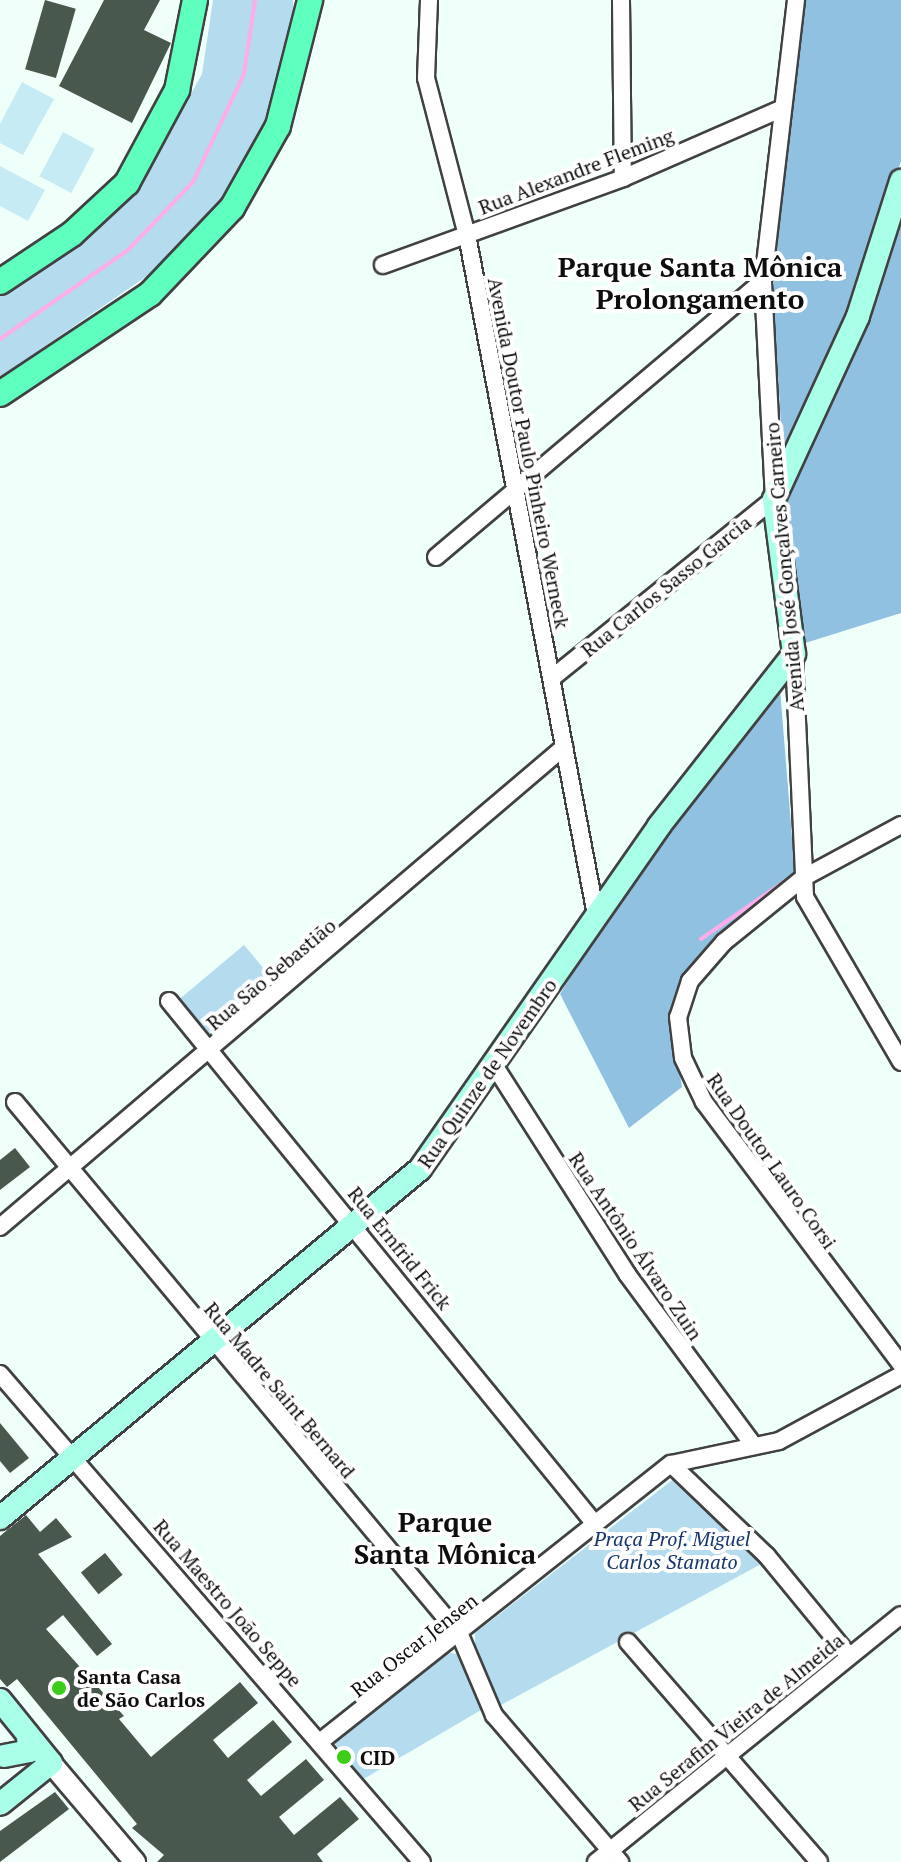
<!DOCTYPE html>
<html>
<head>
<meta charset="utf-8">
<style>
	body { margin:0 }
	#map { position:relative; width:901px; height:1862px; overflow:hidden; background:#effff9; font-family:"PT Serif",serif }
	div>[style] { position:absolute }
	.green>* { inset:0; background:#b4dbee; transform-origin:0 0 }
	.forest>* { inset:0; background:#91c1e1 }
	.pitch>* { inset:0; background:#c7ebf4; transform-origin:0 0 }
	.stream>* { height:4px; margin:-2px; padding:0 2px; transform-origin:2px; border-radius:2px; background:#fdadeb }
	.building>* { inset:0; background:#49584d; transform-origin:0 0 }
	.roads { filter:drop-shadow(2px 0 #414141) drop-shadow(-2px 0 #414141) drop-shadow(0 2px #414141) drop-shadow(0 -2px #414141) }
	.minor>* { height:16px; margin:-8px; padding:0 8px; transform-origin:8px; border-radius:8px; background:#fff }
	.tertiary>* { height:20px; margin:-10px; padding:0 10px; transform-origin:10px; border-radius:10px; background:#fff }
	.secondary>* { height:22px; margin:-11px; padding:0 11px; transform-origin:11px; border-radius:11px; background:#aaffe9 }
	.primary>* { height:24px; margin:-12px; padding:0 12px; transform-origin:12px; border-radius:12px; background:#5fffc0 }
	.dots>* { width:22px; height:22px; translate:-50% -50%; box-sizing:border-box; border:4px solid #fff; border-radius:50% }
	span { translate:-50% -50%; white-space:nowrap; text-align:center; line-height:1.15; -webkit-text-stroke:8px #fff; paint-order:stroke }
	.street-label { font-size:20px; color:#0e0e0e }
	.park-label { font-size:20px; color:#17366d; font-style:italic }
	.poi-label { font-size:20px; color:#0e0e0e; font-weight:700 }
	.left { translate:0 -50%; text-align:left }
	.district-label { font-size:28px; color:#0e0e0e; font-weight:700 }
</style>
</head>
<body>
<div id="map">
	<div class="green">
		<i style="clip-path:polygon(213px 0,293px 0,295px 35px,264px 129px,223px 200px,163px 265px,0 377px,0 296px,105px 222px,142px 182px,202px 74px)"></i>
		<i style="left:244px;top:945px;width:55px;height:88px;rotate:50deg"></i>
		<i style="clip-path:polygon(675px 1478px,767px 1561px,499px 1706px,475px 1654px,475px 1633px)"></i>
		<i style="clip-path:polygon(448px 1653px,458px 1654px,481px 1710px,360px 1781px,334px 1742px)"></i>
	</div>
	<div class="forest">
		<i style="clip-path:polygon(800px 0,901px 0,901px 161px,847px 328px,783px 458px,773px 293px)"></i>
		<i style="clip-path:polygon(901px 193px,901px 613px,802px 644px,783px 503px)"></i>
		<i style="clip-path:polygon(780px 689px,795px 874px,699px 955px,671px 1018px,682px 1087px,629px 1128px,560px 994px,610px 912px)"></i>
	</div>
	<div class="pitch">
		<i style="clip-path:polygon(22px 82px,54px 99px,23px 155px,0 143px,0 124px)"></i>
		<i style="left:63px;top:132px;width:36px;height:50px;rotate:28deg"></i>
		<i style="clip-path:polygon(0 166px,45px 190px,28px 221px,0 206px)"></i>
	</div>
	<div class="stream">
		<i style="left:0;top:339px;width:156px;rotate:-34.8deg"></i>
		<i style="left:128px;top:250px;width:94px;rotate:-46.3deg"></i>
		<i style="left:193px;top:182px;width:119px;rotate:-64.7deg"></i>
		<i style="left:244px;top:74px;width:75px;rotate:-81.5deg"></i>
		<i style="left:701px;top:939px;width:102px;rotate:-34.6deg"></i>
	</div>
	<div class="building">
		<i style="left:45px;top:0;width:32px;height:72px;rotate:16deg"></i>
		<i style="clip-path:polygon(104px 0,160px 0,144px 30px,171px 43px,132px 123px,59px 86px)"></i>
		<i style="clip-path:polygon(15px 1148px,30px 1167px,0 1190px,0 1160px)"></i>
		<i style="clip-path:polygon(0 1423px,29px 1458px,10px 1473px,0 1461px)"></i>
		<i style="clip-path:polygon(26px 1515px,40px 1532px,56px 1518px,72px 1537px,38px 1554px,112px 1644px,97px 1656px,63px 1615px,46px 1629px,124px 1716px,119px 1719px,151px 1757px,240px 1682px,258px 1703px,213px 1740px,228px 1758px,273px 1720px,292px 1742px,247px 1780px,261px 1796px,306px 1759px,324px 1780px,279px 1817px,294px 1835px,340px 1797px,359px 1819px,317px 1854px,323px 1862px,157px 1862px,164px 1855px,132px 1828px,137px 1824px,17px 1679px,7px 1687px,0 1679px,0 1536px)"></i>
		<i style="left:105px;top:1553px;width:28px;height:31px;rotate:51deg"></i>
		<i style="clip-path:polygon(55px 1792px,69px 1809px,0 1862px,0 1831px)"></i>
	</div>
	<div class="roads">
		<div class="minor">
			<i style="left:429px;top:0;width:78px;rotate:92.2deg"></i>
			<i style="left:426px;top:78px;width:162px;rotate:75.4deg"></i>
			<i style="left:467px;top:235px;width:692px;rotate:79.26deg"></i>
			<i style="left:621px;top:0;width:178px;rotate:89.4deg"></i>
			<i style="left:383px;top:265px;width:255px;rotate:-19.9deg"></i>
			<i style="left:623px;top:178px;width:172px;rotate:-23.6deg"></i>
			<i style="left:436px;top:557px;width:428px;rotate:-40.2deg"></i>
			<i style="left:794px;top:654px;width:243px;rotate:87.4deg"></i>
			<i style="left:805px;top:897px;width:191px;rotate:59.8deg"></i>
			<i style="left:552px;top:678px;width:285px;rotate:-38.9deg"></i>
			<i style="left:774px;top:499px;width:218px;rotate:-92.9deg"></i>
			<i style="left:763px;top:281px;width:283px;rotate:-83.3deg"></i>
			<i style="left:901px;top:825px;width:111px;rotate:151.6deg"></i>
			<i style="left:803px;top:878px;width:102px;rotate:141deg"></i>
			<i style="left:724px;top:942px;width:52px;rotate:131.1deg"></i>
			<i style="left:690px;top:981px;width:38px;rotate:108deg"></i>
			<i style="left:678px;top:1017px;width:41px;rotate:83deg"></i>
			<i style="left:683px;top:1058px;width:49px;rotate:64.5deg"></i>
			<i style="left:704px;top:1102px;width:328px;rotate:53.1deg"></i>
			<i style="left:169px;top:1001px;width:675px;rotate:50.84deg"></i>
			<i style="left:494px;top:1065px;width:248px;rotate:57.5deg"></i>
			<i style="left:627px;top:1274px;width:212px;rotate:53.5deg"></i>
			<i style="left:15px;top:1102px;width:694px;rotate:50.14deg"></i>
			<i style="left:460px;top:1635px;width:87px;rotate:67deg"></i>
			<i style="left:494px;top:1715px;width:194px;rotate:49.4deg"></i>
			<i style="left:0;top:1227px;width:741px;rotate:-40.4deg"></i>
			<i style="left:0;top:1374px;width:645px;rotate:49.15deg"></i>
			<i style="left:671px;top:1464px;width:133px;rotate:43.8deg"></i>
			<i style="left:767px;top:1556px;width:129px;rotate:50.6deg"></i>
			<i style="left:628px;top:1642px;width:291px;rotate:49deg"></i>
			<i style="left:321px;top:1741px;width:446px;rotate:-38.4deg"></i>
			<i style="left:671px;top:1464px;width:110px;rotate:-12deg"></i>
			<i style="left:779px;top:1441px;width:139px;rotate:-28.4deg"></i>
			<i style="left:596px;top:1862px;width:392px;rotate:-39deg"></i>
		</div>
		<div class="tertiary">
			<i style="left:51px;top:1763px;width:130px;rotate:49.7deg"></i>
		</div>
		<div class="secondary">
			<i style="left:0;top:1518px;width:546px;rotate:-39.72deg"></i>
			<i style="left:420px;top:1169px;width:418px;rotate:-55.1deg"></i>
			<i style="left:659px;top:826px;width:219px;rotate:-51.9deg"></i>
			<i style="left:794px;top:654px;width:156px;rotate:-97.4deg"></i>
			<i style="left:774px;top:499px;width:201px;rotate:-65.3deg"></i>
			<i style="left:858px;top:316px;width:142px;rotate:-72.3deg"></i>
			<i style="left:0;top:1700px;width:81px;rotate:51deg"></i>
			<i style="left:51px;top:1763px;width:65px;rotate:141.2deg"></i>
			<i style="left:4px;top:1756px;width:25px;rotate:-11deg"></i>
			<i style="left:29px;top:1751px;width:16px;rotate:-94deg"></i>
		</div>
		<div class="primary">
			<i style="left:0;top:282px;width:87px;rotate:-33.7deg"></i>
			<i style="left:72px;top:234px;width:75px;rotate:-42.8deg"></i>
			<i style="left:127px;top:183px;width:106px;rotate:-61.7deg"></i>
			<i style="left:177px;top:90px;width:92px;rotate:-78.7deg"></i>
			<i style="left:0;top:394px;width:180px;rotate:-33.7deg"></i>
			<i style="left:150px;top:294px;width:119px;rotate:-46.4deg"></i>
			<i style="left:232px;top:208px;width:94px;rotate:-60.7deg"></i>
			<i style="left:278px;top:126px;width:130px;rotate:-75.7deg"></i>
		</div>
	</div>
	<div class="dots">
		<i style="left:59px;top:1688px;background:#3bcd17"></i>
		<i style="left:344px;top:1757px;background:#3bcd17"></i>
	</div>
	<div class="street-label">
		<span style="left:576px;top:171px;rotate:-21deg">Rua Alexandre Fleming</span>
		<span style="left:529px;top:453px;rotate:79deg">Avenida Doutor Paulo Pinheiro Werneck</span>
		<span style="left:784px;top:567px;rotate:-95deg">Avenida José Gonçalves Carneiro</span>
		<span style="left:666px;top:586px;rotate:-39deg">Rua Carlos Sasso Garcia</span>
		<span style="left:271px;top:974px;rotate:-40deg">Rua São Sebastião</span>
		<span style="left:487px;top:1073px;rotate:-55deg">Rua Quinze de Novembro</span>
		<span style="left:772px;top:1161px;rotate:55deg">Rua Doutor Lauro Corsi</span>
		<span style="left:636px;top:1246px;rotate:56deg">Rua Antônio Álvaro Zuin</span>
		<span style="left:400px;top:1248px;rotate:51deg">Rua Ernfrid Frick</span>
		<span style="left:280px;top:1390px;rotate:50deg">Rua Madre Saint Bernard</span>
		<span style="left:228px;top:1603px;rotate:49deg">Rua Maestro João Seppe</span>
		<span style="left:414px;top:1645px;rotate:-38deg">Rua Oscar Jensen</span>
		<span style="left:736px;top:1722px;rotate:-39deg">Rua Serafim Vieira de Almeida</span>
	</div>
	<div class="park-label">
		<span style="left:672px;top:1550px">Praça Prof. Miguel<br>Carlos Stamato</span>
	</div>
	<div class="poi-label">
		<span class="left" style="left:77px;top:1688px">Santa Casa<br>de São Carlos</span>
		<span class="left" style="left:360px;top:1757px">CID</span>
	</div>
	<div class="district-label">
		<span style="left:700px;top:283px">Parque Santa Mônica<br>Prolongamento</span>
		<span style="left:445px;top:1538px">Parque<br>Santa Mônica</span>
	</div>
</div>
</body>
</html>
